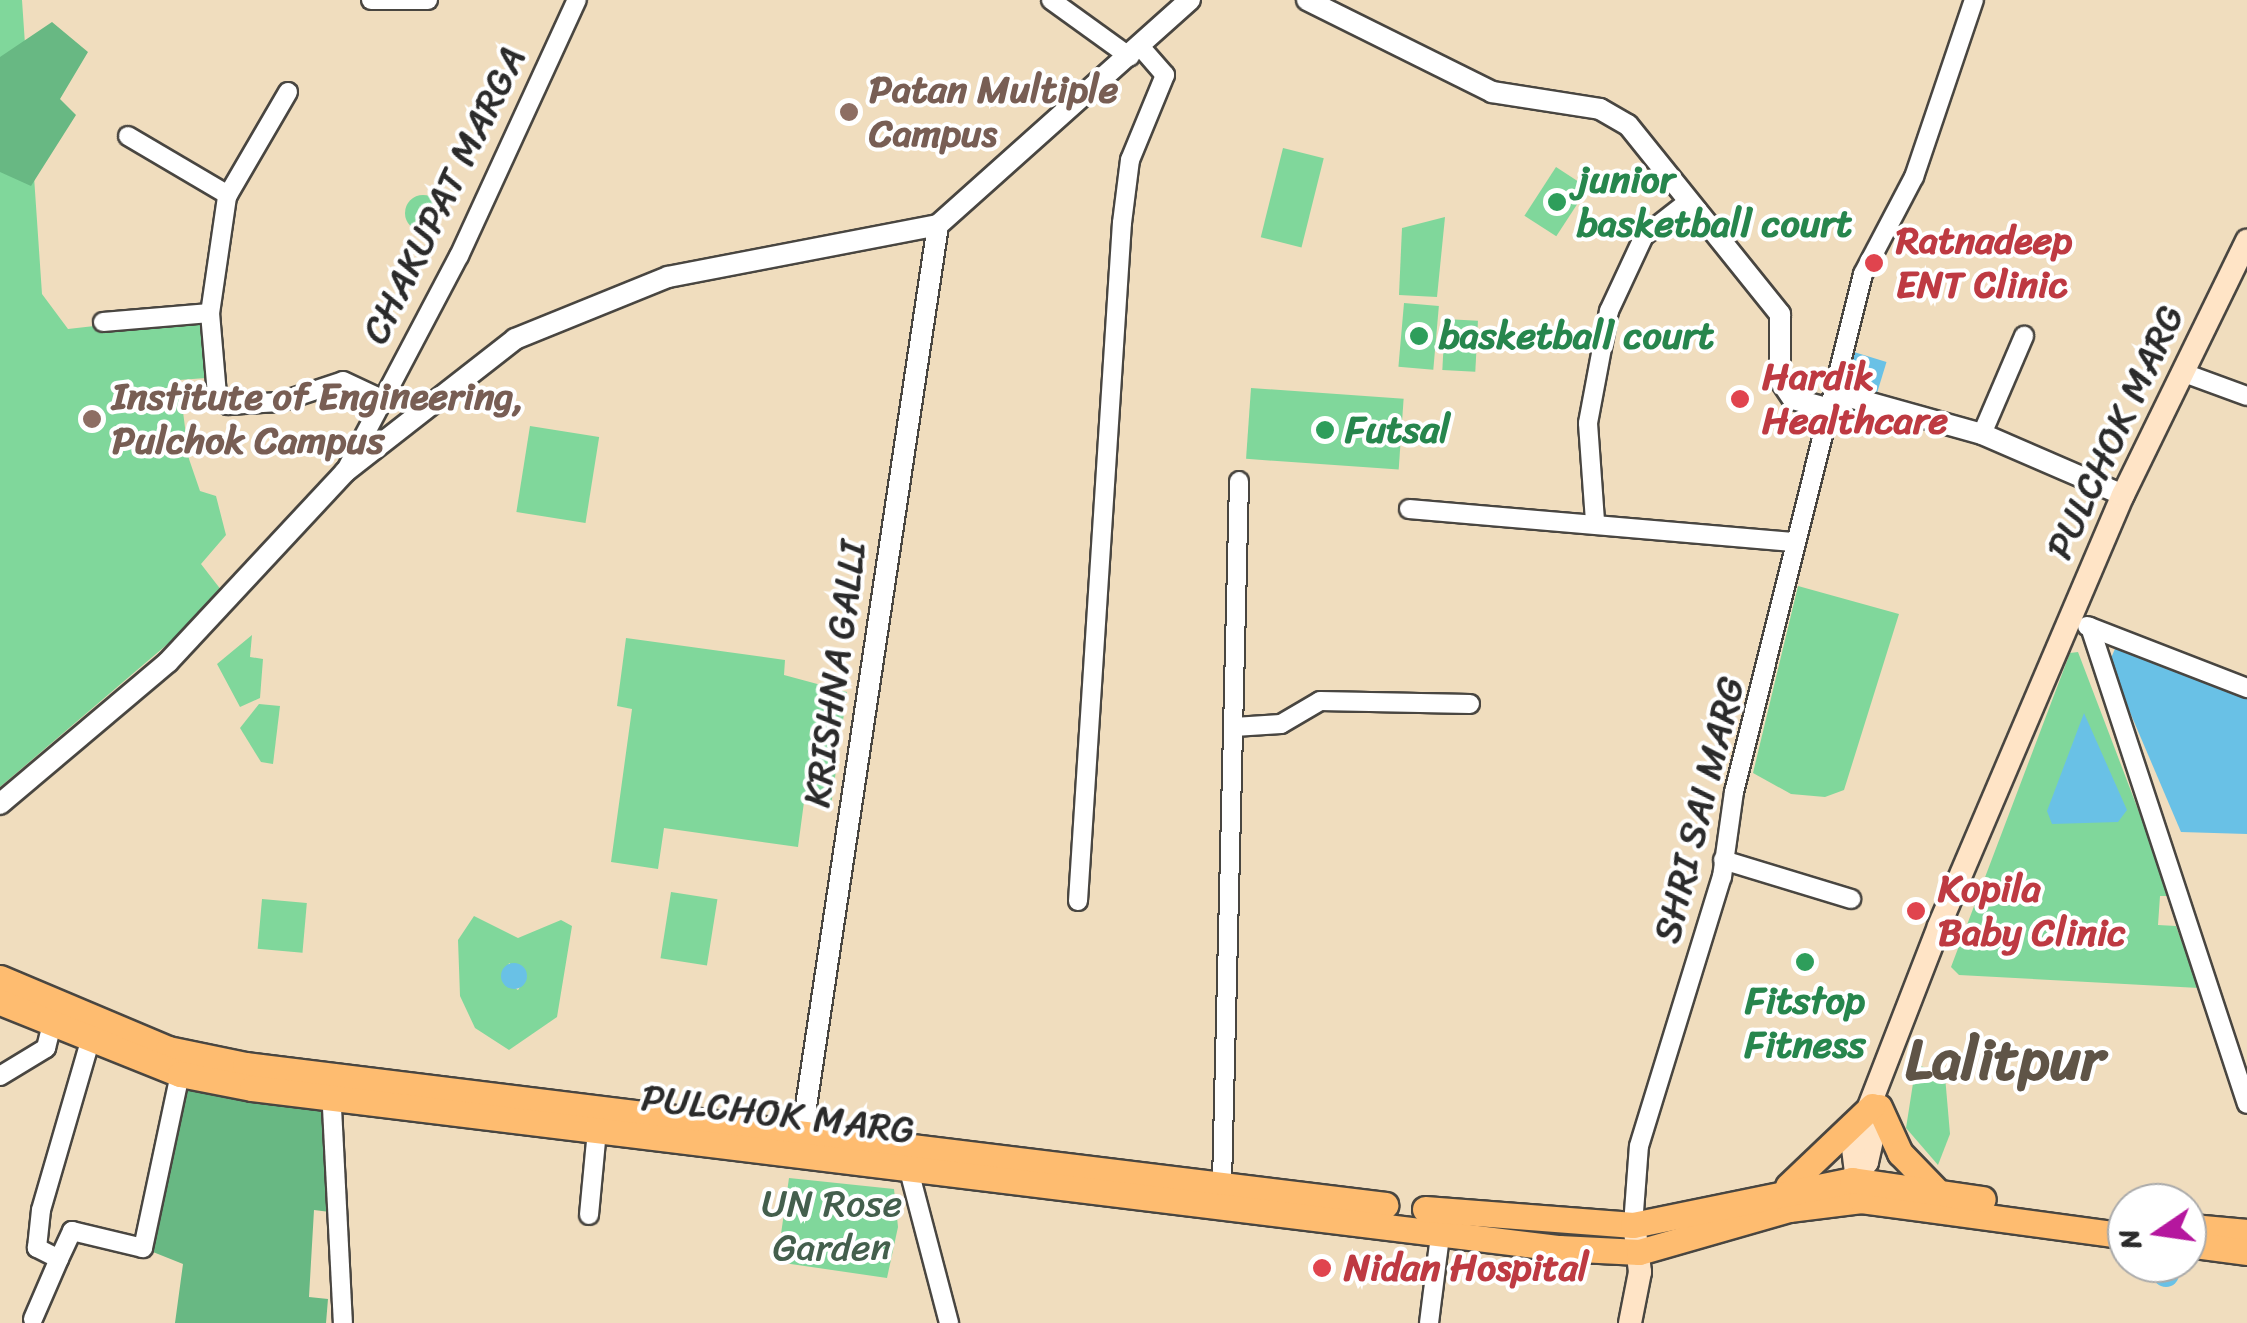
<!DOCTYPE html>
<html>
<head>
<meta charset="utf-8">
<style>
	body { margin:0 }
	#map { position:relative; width:2247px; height:1323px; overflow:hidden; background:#f0ddbe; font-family:Sriracha,sans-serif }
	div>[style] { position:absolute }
	.green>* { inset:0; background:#80d79b; transform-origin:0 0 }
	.round { border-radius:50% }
	.forest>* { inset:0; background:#68b883 }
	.water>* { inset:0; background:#69c1e6; transform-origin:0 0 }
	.roads { filter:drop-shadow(2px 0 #494641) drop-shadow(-2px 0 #494641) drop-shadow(0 2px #494641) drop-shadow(0 -2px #494641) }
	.minor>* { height:18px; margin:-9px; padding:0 9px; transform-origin:9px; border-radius:9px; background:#fff }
	.tertiary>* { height:20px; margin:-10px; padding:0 10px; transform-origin:10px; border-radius:10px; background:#fff }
	.secondary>* { height:22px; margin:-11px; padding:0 11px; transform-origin:11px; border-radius:11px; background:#ffe4c6 }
	.primary>* { height:25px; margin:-12.5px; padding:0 12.5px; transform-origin:12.5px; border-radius:12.5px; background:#febc70 }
	.dots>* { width:28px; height:28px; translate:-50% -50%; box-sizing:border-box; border:5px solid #fff; border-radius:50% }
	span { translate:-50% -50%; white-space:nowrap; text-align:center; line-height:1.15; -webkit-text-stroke:8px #fff; paint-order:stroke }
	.education-label { font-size:38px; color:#785e54; font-weight:700 }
	.left { translate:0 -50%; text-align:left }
	.leisure-label { font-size:38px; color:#27864d; font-weight:700 }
	.street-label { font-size:38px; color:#2b2b2b }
	.health-label { font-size:38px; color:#be3a42; font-weight:700 }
	.park-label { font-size:38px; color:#445f4d }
	.town-label { font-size:58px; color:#5f5447; font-weight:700 }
	.north { position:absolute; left:2107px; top:1183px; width:100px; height:100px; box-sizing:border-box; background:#fff; border:2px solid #aaa; border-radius:50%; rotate:257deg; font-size:28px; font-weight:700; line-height:40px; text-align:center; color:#2b2b2b }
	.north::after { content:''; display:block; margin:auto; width:35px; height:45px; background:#b5179e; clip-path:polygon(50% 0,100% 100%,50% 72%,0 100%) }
</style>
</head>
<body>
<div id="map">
	<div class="green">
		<i style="clip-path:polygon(0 0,22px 0,42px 294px,68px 329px,200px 314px,206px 378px,179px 380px,189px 459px,200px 491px,216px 496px,226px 535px,201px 564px,225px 595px,0 787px)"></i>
		<i style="left:1283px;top:148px;width:42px;height:92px;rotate:14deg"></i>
		<i style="left:1556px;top:167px;width:38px;height:58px;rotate:33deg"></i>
		<i class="round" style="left:405px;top:195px;width:36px;height:36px"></i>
		<i style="clip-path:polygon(1445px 217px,1437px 297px,1399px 295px,1402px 228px)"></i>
		<i style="left:1404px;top:303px;width:35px;height:64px;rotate:5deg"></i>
		<i style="left:1445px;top:319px;width:33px;height:51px;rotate:3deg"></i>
		<i style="left:1251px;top:388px;width:153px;height:71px;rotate:4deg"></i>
		<i style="left:530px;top:426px;width:70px;height:87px;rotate:9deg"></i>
		<i style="clip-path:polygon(1798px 586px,1899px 614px,1844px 790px,1825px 797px,1791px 794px,1753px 773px)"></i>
		<i style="clip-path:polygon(252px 635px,250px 657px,263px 659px,260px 698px,240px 707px,217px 664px)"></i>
		<i style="clip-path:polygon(626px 638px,785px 660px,784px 675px,847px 692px,831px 806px,804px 802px,798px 847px,664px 828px,658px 869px,611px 862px,632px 709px,617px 706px)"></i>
		<i style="clip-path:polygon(2078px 652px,2171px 896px,2160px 896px,2158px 925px,2176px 926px,2199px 988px,1959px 975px,1951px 967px,2070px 653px)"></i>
		<i style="clip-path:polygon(259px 704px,280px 706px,273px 764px,261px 762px,240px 728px)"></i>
		<i style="left:671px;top:892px;width:47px;height:67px;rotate:9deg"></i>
		<i style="left:262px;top:899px;width:45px;height:50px;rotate:5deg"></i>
		<i style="clip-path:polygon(evenodd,474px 916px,518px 938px,561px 920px,572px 926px,557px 1017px,509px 1050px,475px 1028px,460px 996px,458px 940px,474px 916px,509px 963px,527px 976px,518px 990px,504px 981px,509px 963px)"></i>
		<i style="clip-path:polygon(1916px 1064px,1945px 1076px,1950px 1134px,1938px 1165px,1906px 1128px)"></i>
		<i style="clip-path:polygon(789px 1178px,894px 1189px,898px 1227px,887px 1278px,777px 1262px)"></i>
	</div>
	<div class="forest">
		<i style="clip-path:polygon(52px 22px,88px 52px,60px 99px,76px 115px,31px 186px,0 172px,0 57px)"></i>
		<i style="clip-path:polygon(180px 1074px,327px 1104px,330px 1212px,314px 1210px,309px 1297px,328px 1299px,326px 1323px,175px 1323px,183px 1264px,143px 1248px)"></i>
	</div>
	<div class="water">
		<i style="left:1854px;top:352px;width:34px;height:34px;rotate:17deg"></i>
		<i style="clip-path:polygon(2117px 644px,2247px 688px,2247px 834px,2181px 832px,2109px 663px)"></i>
		<i style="clip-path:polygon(2084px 713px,2127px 810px,2118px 822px,2052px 824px,2047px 811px)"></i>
		<i class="round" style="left:501px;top:963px;width:26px;height:26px"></i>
		<i class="round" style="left:2153px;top:1261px;width:26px;height:26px"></i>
	</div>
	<div class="roads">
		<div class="minor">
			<i style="left:371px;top:0;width:57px"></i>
			<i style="left:1051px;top:0;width:97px;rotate:35.8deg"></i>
			<i style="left:288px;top:92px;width:121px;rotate:120.2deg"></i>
			<i style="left:227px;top:197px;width:117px;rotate:98.3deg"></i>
			<i style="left:210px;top:313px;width:81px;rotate:85.1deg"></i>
			<i style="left:217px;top:394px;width:16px;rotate:45deg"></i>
			<i style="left:228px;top:405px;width:52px;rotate:-3.3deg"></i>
			<i style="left:280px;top:402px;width:66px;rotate:-18.4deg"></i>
			<i style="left:343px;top:381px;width:40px;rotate:25deg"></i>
			<i style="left:128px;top:136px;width:116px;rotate:30.5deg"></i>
			<i style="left:103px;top:322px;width:107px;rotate:-4.8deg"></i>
			<i style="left:2184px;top:373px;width:67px;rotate:20.1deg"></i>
			<i style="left:1982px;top:434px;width:107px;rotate:-66.8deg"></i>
			<i style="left:346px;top:470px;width:242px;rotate:-62.2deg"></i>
			<i style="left:459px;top:256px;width:282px;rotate:-65.3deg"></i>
			<i style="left:1409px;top:509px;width:388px;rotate:4.9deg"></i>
			<i style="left:1595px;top:521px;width:98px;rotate:-94.1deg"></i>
			<i style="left:1588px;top:423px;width:114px;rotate:-79.4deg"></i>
			<i style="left:1609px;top:311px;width:83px;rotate:-65deg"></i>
			<i style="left:1644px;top:236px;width:57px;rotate:-37.9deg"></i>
			<i style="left:2087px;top:626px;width:172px;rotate:21.2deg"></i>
			<i style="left:2090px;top:627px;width:502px;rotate:71.78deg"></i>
			<i style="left:1234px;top:727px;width:47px;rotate:-3.7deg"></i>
			<i style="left:1281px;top:724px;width:45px;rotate:-30.5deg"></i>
			<i style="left:1320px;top:701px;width:150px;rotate:1.1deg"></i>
			<i style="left:1723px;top:860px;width:134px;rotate:16.9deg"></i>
			<i style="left:1078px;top:901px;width:679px;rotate:-86.29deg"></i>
			<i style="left:1122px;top:223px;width:64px;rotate:-82.8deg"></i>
			<i style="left:1130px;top:160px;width:92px;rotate:-67.6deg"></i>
			<i style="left:1165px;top:75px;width:37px;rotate:-131deg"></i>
			<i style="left:0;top:1076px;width:54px;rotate:-31.3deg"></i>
			<i style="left:46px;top:1048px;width:25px;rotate:-76deg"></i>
			<i style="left:331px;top:1088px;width:235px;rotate:87.1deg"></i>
			<i style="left:906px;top:1159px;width:170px;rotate:75.3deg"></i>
			<i style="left:1222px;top:1183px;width:702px;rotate:-88.61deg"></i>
			<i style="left:589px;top:1215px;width:85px;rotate:-84.6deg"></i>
			<i style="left:1633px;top:1225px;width:79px;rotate:-85.7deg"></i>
			<i style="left:1639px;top:1146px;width:282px;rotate:-72.9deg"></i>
			<i style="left:1722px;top:877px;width:86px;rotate:-82deg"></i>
			<i style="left:1734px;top:792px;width:534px;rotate:-76.02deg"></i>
			<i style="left:1863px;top:274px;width:110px;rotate:-62.3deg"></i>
			<i style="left:1914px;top:177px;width:187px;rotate:-71.3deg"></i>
			<i style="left:59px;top:1259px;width:31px;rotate:-65deg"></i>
			<i style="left:72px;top:1231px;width:73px;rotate:13.5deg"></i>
			<i style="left:143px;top:1248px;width:178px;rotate:-78deg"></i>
			<i style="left:33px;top:1319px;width:65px;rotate:-66.6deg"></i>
			<i style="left:59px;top:1259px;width:25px;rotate:-153deg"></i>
			<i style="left:37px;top:1248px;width:38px;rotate:-84deg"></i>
			<i style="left:41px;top:1210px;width:176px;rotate:-73.8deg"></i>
			<i style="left:1429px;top:1323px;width:96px;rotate:-82.8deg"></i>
		</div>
		<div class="tertiary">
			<i style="left:1307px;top:0;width:207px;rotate:26.4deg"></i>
			<i style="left:1492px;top:92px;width:109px;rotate:8.9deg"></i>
			<i style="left:1600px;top:109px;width:32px;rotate:30deg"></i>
			<i style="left:1628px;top:125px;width:243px;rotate:51.2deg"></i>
			<i style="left:1780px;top:314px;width:66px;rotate:90deg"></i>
			<i style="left:1780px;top:380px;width:23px;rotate:56deg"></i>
			<i style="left:1793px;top:399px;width:34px;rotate:15deg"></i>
			<i style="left:1826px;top:408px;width:23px;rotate:-31deg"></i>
			<i style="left:1846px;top:396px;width:141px;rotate:15.6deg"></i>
			<i style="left:1982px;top:434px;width:154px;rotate:23.4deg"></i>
			<i style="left:938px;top:225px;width:338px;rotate:-41.8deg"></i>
			<i style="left:0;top:804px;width:220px;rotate:-40.2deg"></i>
			<i style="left:168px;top:662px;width:260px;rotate:-47deg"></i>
			<i style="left:345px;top:472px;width:216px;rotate:-38deg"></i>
			<i style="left:515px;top:339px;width:165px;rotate:-22.1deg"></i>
			<i style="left:668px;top:277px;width:275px;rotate:-10.9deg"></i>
			<i style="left:802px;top:1133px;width:918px;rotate:-81.48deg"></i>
		</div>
		<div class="secondary">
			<i style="left:1844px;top:1186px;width:33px;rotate:-46deg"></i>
			<i style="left:1867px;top:1162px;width:54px;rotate:-77.2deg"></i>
			<i style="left:1859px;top:1197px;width:49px;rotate:-97deg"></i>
			<i style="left:1853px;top:1148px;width:238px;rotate:-68.8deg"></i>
			<i style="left:1939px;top:926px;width:469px;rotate:-66.9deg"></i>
			<i style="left:2123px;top:495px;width:283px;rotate:-64deg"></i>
			<i style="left:1630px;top:1323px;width:52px;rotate:-78.9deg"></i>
			<i style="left:1640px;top:1272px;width:38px;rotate:-97deg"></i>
		</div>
		<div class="primary">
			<i style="left:0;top:978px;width:182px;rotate:22.9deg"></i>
			<i style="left:168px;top:1049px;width:79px;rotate:11.7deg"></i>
			<i style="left:245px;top:1065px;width:1149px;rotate:7deg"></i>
			<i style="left:0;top:1002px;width:194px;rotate:21.8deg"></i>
			<i style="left:180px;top:1074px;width:73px;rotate:11deg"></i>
			<i style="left:252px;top:1088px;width:1317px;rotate:6.98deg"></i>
			<i style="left:1559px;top:1248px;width:80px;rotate:2.9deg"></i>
			<i style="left:1639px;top:1252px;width:156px;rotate:-16deg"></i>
			<i style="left:1789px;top:1209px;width:73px;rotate:-7.1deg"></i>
			<i style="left:1861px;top:1200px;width:268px;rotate:7.7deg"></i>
			<i style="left:1879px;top:1107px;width:51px;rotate:65.5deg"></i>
			<i style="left:1900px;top:1153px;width:50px;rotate:45.8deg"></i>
			<i style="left:1788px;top:1186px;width:116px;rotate:-43.6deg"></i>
			<i style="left:1425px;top:1209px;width:209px;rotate:4.4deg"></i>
			<i style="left:1633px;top:1225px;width:224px;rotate:-11.6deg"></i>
			<i style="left:1852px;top:1180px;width:132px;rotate:8.3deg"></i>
			<i style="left:2192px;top:1227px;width:55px;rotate:5.2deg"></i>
			<i style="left:2187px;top:1244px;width:61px;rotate:7.6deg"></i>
		</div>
	</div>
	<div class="dots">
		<i style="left:849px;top:112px;background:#8d6e63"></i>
		<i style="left:1557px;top:202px;background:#2e9e5b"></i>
		<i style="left:1874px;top:263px;background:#e0444e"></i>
		<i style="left:1419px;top:336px;background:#2e9e5b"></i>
		<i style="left:1740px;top:399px;background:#e0444e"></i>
		<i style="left:92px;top:419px;background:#8d6e63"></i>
		<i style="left:1325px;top:430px;background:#2e9e5b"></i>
		<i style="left:1916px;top:911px;background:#e0444e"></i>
		<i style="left:1805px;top:962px;background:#2e9e5b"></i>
		<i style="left:1322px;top:1268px;background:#e0444e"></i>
	</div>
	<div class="education-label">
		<span class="left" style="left:869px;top:112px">Patan Multiple<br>Campus</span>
		<span class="left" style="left:112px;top:419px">Institute of Engineering,<br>Pulchok Campus</span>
	</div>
	<div class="leisure-label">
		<span class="left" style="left:1577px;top:202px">junior<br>basketball court</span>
		<span class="left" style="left:1439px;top:336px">basketball court</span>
		<span class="left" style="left:1345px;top:430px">Futsal</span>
		<span style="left:1805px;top:1023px">Fitstop<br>Fitness</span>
	</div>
	<div class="street-label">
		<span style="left:444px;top:195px;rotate:-64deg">CHAKUPAT MARGA</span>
		<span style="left:2115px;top:432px;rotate:-65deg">PULCHOK MARG</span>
		<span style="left:835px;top:674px;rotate:-82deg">KRISHNA GALLI</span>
		<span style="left:1699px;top:810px;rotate:-76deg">SHRI SAI MARG</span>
		<span style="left:778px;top:1114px;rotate:7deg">PULCHOK MARG</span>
	</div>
	<div class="health-label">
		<span class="left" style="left:1896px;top:263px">Ratnadeep<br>ENT Clinic</span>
		<span class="left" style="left:1762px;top:399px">Hardik<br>Healthcare</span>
		<span class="left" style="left:1938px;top:911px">Kopila<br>Baby Clinic</span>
		<span class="left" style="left:1344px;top:1268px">Nidan Hospital</span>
	</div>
	<div class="park-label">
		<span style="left:832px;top:1226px">UN Rose<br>Garden</span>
	</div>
	<div class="town-label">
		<span style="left:2005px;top:1060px">Lalitpur</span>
	</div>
	<div class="north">N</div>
</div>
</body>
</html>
